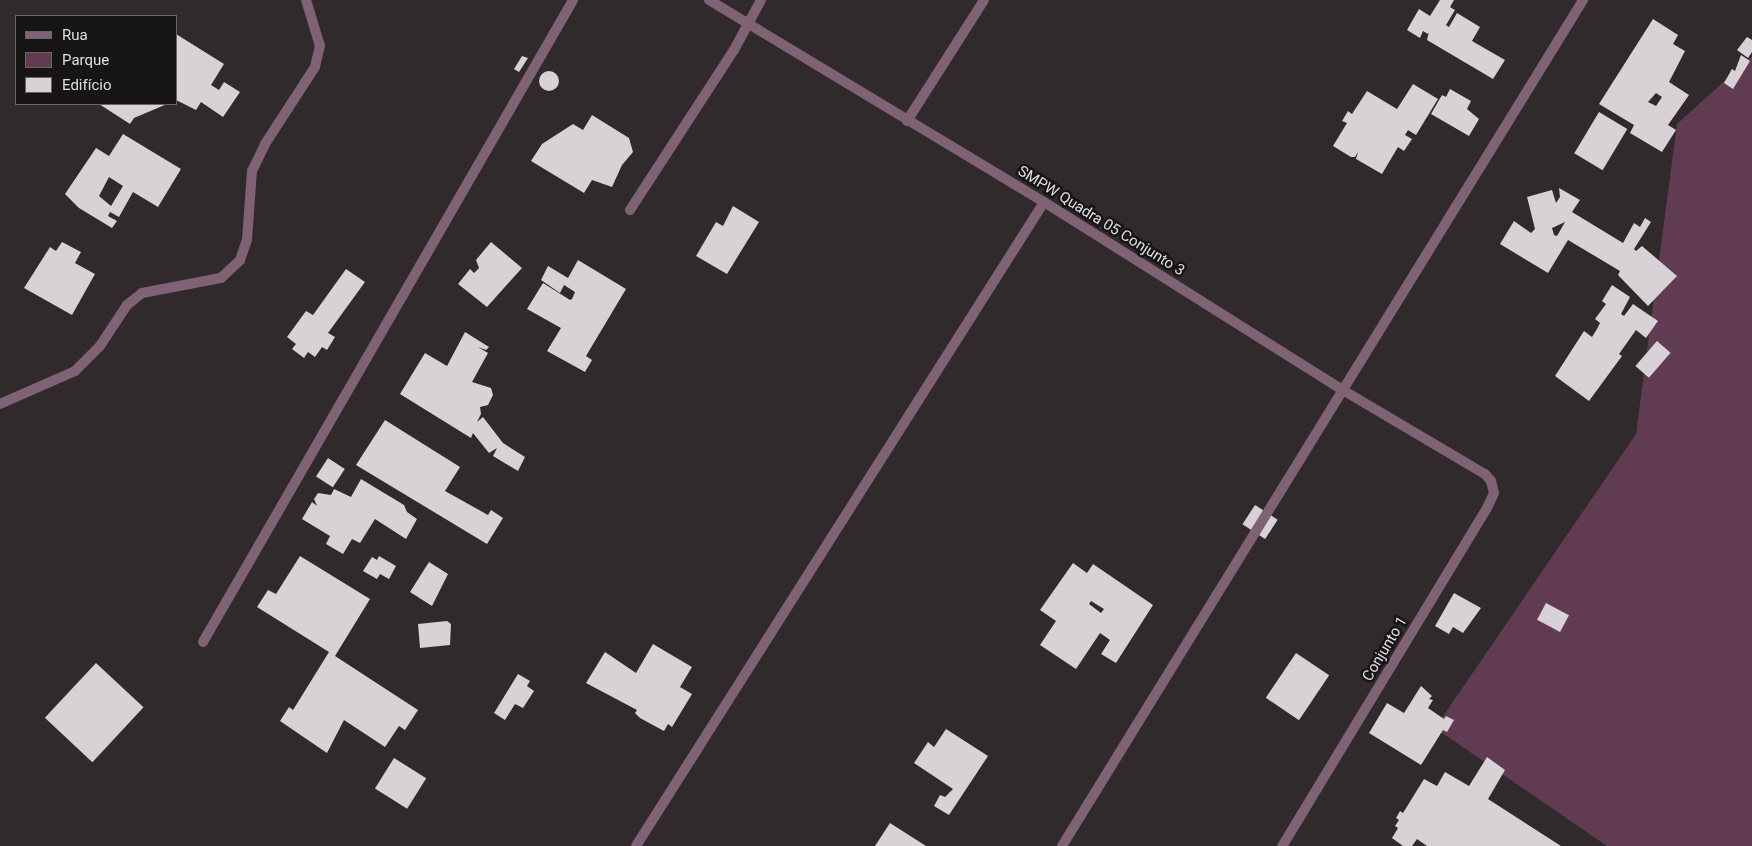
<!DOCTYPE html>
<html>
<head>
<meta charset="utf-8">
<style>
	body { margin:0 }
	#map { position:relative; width:1752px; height:846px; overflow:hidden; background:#302a2d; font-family:Roboto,sans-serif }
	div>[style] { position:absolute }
	.green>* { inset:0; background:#613b52 }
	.building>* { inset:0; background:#d8d1d5; transform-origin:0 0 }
	.round { border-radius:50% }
	.street>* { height:10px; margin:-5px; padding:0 5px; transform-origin:5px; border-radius:5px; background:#7f6273 }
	span { translate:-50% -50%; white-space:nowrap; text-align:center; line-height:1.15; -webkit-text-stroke:5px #161415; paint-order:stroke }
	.street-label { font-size:15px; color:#e1dee0 }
	.legend { position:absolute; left:15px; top:15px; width:162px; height:90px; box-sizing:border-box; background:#161415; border:1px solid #676566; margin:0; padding:6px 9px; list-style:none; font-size:15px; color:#e1dee0 }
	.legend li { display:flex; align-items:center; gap:10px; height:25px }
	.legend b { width:25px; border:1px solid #676566 }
</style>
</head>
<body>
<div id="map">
	<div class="green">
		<i style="clip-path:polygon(1752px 56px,1752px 846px,1607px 846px,1435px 728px,1636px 434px,1677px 124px)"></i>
	</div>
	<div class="building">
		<i style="clip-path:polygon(1440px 0,1454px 0,1450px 7px,1455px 10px,1446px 25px,1449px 27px,1457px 13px,1480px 27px,1472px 41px,1505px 60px,1493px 79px,1427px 40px,1429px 32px,1428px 34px,1423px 31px,1420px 38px,1407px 30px,1419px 9px,1430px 16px)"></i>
		<i style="clip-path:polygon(evenodd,1653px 19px,1678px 35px,1673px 44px,1685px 51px,1669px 82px,1689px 95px,1668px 125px,1676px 130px,1662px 152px,1630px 133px,1634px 125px,1599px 104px,1653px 19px,1656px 93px,1662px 97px,1656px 106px,1648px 102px,1656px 93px)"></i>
		<i style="clip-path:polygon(176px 34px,224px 64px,211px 85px,219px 90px,224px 82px,240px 92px,223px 117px,201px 102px,196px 110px,176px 100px)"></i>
		<i style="clip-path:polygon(1747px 37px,1752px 40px,1752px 52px,1748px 58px,1737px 50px)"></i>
		<i style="clip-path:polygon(1741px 55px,1750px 61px,1733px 89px,1724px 83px,1732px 69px,1735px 71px)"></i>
		<i style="clip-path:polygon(522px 56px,528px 58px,519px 72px,514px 69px)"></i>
		<i class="round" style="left:539px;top:71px;width:20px;height:20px"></i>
		<i style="clip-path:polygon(1413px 84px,1438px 99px,1416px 135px,1408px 130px,1405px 135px,1412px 139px,1404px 151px,1398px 147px,1382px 174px,1356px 159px,1358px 152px,1355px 157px,1351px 157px,1333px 146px,1347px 123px,1342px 121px,1348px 111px,1352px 114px,1367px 91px,1397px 109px)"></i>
		<i style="clip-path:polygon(1450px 89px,1471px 101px,1467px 109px,1479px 119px,1469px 136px,1431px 114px,1442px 95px,1446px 97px)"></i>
		<i style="clip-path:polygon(99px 104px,167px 104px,134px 118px,130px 124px)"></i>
		<i style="left:1599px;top:112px;width:33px;height:48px;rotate:31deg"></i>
		<i style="clip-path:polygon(592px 115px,629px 138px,633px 152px,622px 165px,612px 187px,592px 180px,584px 193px,531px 161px,542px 144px,573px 124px,583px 130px)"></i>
		<i style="clip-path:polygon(evenodd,123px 134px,181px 169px,158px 207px,133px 192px,119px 217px,110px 212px,108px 216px,117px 221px,112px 228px,79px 208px,65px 194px,96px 148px,109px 156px,123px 134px,109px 177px,123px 186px,111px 206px,99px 196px,109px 177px)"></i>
		<i style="clip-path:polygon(evenodd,1559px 188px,1580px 200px,1572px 212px,1623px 243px,1634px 223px,1640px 227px,1645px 218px,1651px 222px,1634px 249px,1636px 251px,1642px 246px,1677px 276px,1648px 306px,1618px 275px,1620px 271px,1568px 240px,1548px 273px,1500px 244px,1514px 221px,1531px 233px,1535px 229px,1527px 197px,1552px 190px,1556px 203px,1560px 197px,1559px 188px,1565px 222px,1557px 236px,1554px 235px,1552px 228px,1565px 222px)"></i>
		<i style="clip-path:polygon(733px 206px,759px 222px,727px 274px,696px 256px,716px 222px,723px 226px)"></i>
		<i style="clip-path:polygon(62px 242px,81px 252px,75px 263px,95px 274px,72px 315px,24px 288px,50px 247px,56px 251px)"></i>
		<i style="clip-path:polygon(491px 242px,522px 268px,487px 307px,458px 284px,470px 269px,474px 273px,479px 268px,476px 260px)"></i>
		<i style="clip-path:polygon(578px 260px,626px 289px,586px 356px,592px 360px,585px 372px,547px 351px,561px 328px,527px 309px,543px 283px,570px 300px,572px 299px,575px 292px,564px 285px,560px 293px,541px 280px,548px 266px,568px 278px)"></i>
		<i style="clip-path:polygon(346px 269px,365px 282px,328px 333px,335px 337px,327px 350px,322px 347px,315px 357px,308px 352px,304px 358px,292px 349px,296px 344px,287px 337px,306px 311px,313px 315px)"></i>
		<i style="clip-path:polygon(1612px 285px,1630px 297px,1621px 314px,1624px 316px,1633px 304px,1658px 321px,1646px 338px,1636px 330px,1619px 354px,1622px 356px,1589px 401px,1555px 376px,1584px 331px,1592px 337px,1597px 329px,1600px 323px,1595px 319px,1606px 304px,1602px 301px)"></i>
		<i style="clip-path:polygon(465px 332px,489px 347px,486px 350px,478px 347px,488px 353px,472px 382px,491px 388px,493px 395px,488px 405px,480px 407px,481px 414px,477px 422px,483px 417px,503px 443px,525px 457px,518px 471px,493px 456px,497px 448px,489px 453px,473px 433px,471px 438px,400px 394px,425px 353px,447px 366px)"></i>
		<i style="left:1657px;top:341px;width:18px;height:33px;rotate:41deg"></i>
		<i style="clip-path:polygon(385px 420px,460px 467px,445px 491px,488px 515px,491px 510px,503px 518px,487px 544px,356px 465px)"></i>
		<i style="left:328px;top:458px;width:20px;height:22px;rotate:33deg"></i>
		<i style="clip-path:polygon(361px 479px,404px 505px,407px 512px,417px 519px,406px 539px,375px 519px,360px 543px,352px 539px,343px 554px,326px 544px,330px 536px,302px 519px,312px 502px,317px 506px,314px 499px,318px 493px,331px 495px,334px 489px,351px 497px)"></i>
		<i style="left:1255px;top:505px;width:27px;height:23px;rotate:33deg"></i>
		<i style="clip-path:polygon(300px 556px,370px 599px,335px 656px,418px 710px,405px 730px,399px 726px,385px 747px,344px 720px,327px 753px,280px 721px,289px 707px,293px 710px,329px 652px,257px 607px,268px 590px,276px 594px)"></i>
		<i style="clip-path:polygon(379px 556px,396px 566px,389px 579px,380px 574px,377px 579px,363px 571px,372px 557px,377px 560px)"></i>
		<i style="clip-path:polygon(429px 562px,448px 574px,432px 606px,410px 592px)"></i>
		<i style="clip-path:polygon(evenodd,1073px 563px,1087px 573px,1093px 564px,1153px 605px,1116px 663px,1101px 654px,1110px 640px,1100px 633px,1076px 669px,1040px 645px,1056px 621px,1040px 610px,1073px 563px,1091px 601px,1104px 609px,1101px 613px,1089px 604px,1091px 601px)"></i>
		<i style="clip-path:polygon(1454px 593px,1481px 608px,1463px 633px,1453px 627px,1449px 634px,1435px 626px)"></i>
		<i style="left:1546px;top:603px;width:26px;height:19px;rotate:28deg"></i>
		<i style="clip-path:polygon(447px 621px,451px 624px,450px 645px,420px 648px,418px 624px)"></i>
		<i style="clip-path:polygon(653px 644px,692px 667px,680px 687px,692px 694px,672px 727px,668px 724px,664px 731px,640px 718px,635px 713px,637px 710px,586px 683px,605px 652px,636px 673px)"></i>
		<i style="left:1296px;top:653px;width:40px;height:54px;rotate:34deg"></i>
		<i style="left:96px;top:663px;width:65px;height:75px;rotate:43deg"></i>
		<i style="clip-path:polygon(518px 674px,530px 681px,527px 686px,534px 691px,523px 708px,515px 704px,505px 720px,494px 713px)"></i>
		<i style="clip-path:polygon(1421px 686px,1432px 696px,1429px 699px,1433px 700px,1428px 708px,1444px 719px,1446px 716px,1454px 720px,1447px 732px,1443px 730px,1421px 765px,1369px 733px,1387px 703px,1404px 713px)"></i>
		<i style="clip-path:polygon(946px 729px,988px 756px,949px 815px,934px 806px,940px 795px,945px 797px,953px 789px,914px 763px,928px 742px,934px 747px)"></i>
		<i style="clip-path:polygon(1487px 757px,1505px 770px,1488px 799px,1561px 846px,1427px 846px,1417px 839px,1412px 846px,1403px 846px,1392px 838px,1398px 828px,1395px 826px,1399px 820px,1396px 818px,1400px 811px,1403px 813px,1424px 779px,1437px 786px,1445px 772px,1469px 786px)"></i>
		<i style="left:394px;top:758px;width:38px;height:36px;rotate:32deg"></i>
		<i style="clip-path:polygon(890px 823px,926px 846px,875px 846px)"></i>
	</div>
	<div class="street">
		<i style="left:709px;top:0;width:391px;rotate:31.1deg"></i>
		<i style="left:1044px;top:202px;width:351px;rotate:32.2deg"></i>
		<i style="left:1341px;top:389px;width:167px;rotate:30.6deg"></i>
		<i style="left:1485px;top:474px;width:9px;rotate:49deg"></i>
		<i style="left:1491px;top:481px;width:12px;rotate:76deg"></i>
		<i style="left:1494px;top:493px;width:17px;rotate:115deg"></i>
		<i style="left:1487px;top:508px;width:395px;rotate:121.2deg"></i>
		<i style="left:907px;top:121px;width:143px;rotate:-57.5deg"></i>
		<i style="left:630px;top:210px;width:191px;rotate:-57deg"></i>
		<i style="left:734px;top:50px;width:57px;rotate:-61.6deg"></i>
		<i style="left:0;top:404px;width:82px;rotate:-23.7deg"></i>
		<i style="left:75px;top:371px;width:35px;rotate:-45deg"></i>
		<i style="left:100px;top:346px;width:49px;rotate:-56.6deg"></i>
		<i style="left:127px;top:305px;width:19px;rotate:-39deg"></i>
		<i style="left:142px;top:293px;width:80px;rotate:-10.8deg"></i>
		<i style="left:221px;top:278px;width:26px;rotate:-43deg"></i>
		<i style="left:240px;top:260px;width:21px;rotate:-71deg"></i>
		<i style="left:247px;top:240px;width:69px;rotate:-85.9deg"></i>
		<i style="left:252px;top:171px;width:30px;rotate:-64deg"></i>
		<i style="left:265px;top:144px;width:92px;rotate:-57deg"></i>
		<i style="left:315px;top:67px;width:22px;rotate:-77deg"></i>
		<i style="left:320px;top:46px;width:48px;rotate:-106.9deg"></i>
		<i style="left:203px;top:642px;width:741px;rotate:-60.04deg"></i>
		<i style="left:636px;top:846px;width:762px;rotate:-57.64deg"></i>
		<i style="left:1062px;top:846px;width:994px;rotate:-58.37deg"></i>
	</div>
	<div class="street-label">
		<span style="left:1101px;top:221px;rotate:32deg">SMPW Quadra 05 Conjunto 3</span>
		<span style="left:1385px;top:649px;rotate:-59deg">Conjunto 1</span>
	</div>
	<ul class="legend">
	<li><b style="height:6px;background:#7f6273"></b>Rua</li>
	<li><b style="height:14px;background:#613b52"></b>Parque</li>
	<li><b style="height:14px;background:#d8d1d5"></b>Edifício</li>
	</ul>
</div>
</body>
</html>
